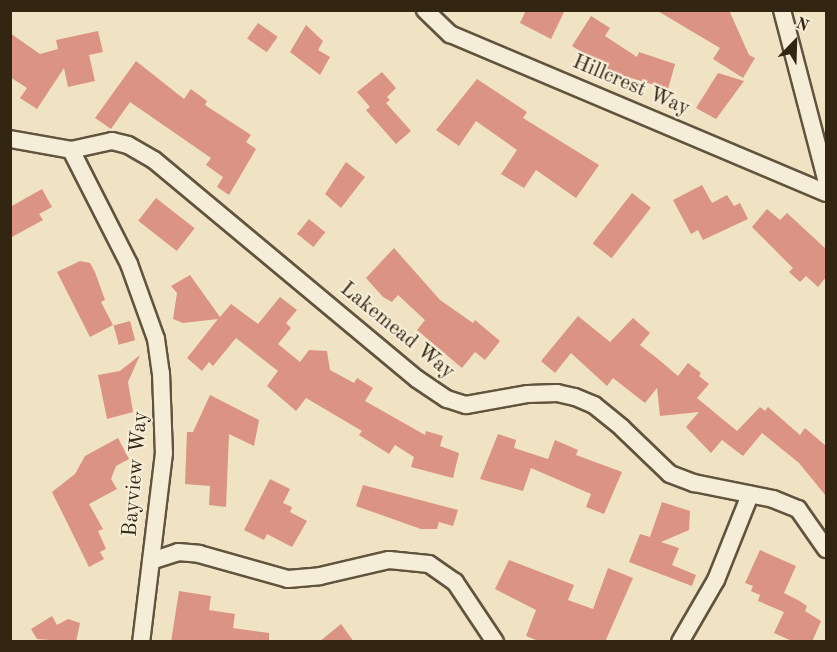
<!DOCTYPE html>
<html>
<head>
<meta charset="utf-8">
<style>
	body { margin:0 }
	#map { position:relative; width:837px; height:652px; overflow:hidden; background:#efe3c3; font-family:"Old Standard TT",serif }
	div>[style] { position:absolute }
	.building>* { inset:0; background:#db9384; transform-origin:0 0 }
	.roads { filter:drop-shadow(2px 0 #61543e) drop-shadow(-2px 0 #61543e) drop-shadow(0 2px #61543e) drop-shadow(0 -2px #61543e) }
	.street>* { height:16px; margin:-8px; padding:0 8px; transform-origin:8px; border-radius:8px; background:#f5edd8 }
	span { translate:-50% -50%; white-space:nowrap; text-align:center; line-height:1.15; -webkit-text-stroke:4.5px #f5edd8; paint-order:stroke }
	.street-label { font-size:21px; color:#322512 }
	.frame { position:absolute; inset:0; border:12px solid #322512; pointer-events:none }
	.north { position:absolute; left:765px; top:12px; width:60px; height:60px; -webkit-text-stroke:4px #f5edd8; paint-order:stroke; rotate:23deg; font-size:16px; font-weight:700; line-height:24px; text-align:center; color:#322512 }
	.north::after { content:''; display:block; margin:auto; width:21px; height:27px; background:#322512; clip-path:polygon(50% 0,100% 100%,50% 72%,0 100%) }
</style>
</head>
<body>
<div id="map">
	<div class="building">
		<i style="clip-path:polygon(526px 10px,565px 10px,551px 39px,520px 23px)"></i>
		<i style="clip-path:polygon(656px 10px,729px 10px,749px 55px,755px 58px,743px 78px,713px 59px,720px 48px)"></i>
		<i style="clip-path:polygon(591px 16px,610px 28px,605px 36px,637px 57px,639px 52px,675px 64px,668px 89px,614px 73px,572px 46px)"></i>
		<i style="left:258px;top:23px;width:24px;height:19px;rotate:35deg"></i>
		<i style="clip-path:polygon(306px 25px,323px 41px,318px 50px,330px 57px,320px 75px,290px 52px)"></i>
		<i style="clip-path:polygon(98px 31px,103px 52px,89px 55px,95px 81px,68px 87px,64px 68px,37px 109px,20px 98px,27px 88px,10px 77px,10px 33px,40px 54px,58px 49px,56px 40px)"></i>
		<i style="clip-path:polygon(136px 61px,184px 99px,191px 89px,207px 101px,205px 105px,251px 135px,246px 142px,256px 149px,229px 195px,217px 187px,223px 177px,206px 165px,211px 158px,130px 102px,111px 129px,95px 118px)"></i>
		<i style="clip-path:polygon(382px 72px,396px 88px,387px 97px,390px 100px,386px 103px,411px 131px,396px 144px,366px 110px,370px 107px,357px 92px)"></i>
		<i style="clip-path:polygon(718px 73px,744px 81px,716px 119px,696px 108px)"></i>
		<i style="clip-path:polygon(477px 79px,527px 112px,523px 118px,599px 165px,576px 198px,536px 170px,524px 188px,501px 174px,517px 150px,476px 121px,459px 146px,436px 130px)"></i>
		<i style="clip-path:polygon(346px 162px,365px 177px,341px 208px,325px 194px)"></i>
		<i style="clip-path:polygon(702px 185px,712px 203px,727px 195px,734px 206px,740px 203px,748px 219px,703px 240px,698px 230px,691px 234px,673px 200px)"></i>
		<i style="clip-path:polygon(42px 189px,52px 207px,39px 214px,43px 220px,10px 238px,10px 207px)"></i>
		<i style="left:632px;top:193px;width:24px;height:64px;rotate:38deg"></i>
		<i style="left:156px;top:198px;width:49px;height:29px;rotate:38deg"></i>
		<i style="clip-path:polygon(767px 209px,780px 220px,787px 213px,826px 249px,826px 277px,818px 287px,806px 276px,800px 282px,789px 272px,793px 268px,752px 227px)"></i>
		<i style="left:309px;top:219px;width:21px;height:19px;rotate:39deg"></i>
		<i style="clip-path:polygon(394px 248px,440px 300px,473px 323px,475px 320px,500px 341px,485px 360px,475px 352px,462px 368px,417px 330px,425px 320px,398px 295px,392px 302px,383px 297px,366px 278px)"></i>
		<i style="clip-path:polygon(80px 261px,90px 263px,95px 272px,105px 300px,101px 302px,113px 325px,90px 337px,57px 272px)"></i>
		<i style="clip-path:polygon(190px 275px,220px 317px,231px 304px,258px 324px,280px 297px,297px 310px,286px 323px,291px 328px,278px 344px,300px 362px,309px 350px,327px 351px,330px 370px,354px 383px,357px 378px,373px 388px,365px 401px,425px 435px,426px 431px,443px 436px,440px 446px,459px 453px,453px 478px,411px 467px,414px 457px,395px 445px,389px 454px,359px 435px,362px 431px,306px 398px,296px 411px,267px 386px,278px 371px,236px 338px,213px 366px,209px 362px,202px 371px,187px 358px,218px 319px,183px 323px,173px 319px,177px 293px,171px 286px)"></i>
		<i style="clip-path:polygon(578px 316px,610px 342px,633px 318px,650px 333px,640px 345px,658px 359px,678px 376px,688px 363px,701px 373px,699px 376px,709px 384px,697px 398px,737px 431px,760px 407px,765px 411px,768px 407px,800px 435px,805px 428px,826px 446px,826px 496px,799px 463px,762px 433px,743px 456px,722px 440px,711px 453px,686px 427px,699px 412px,660px 416px,657px 388px,645px 403px,613px 378px,607px 386px,571px 353px,555px 373px,541px 361px)"></i>
		<i style="left:130px;top:321px;width:20px;height:17px;rotate:75deg"></i>
		<i style="clip-path:polygon(140px 355px,128px 382px,133px 412px,107px 419px,98px 375px,120px 371px)"></i>
		<i style="clip-path:polygon(210px 395px,259px 420px,254px 446px,229px 434px,226px 507px,209px 505px,210px 486px,185px 484px,187px 432px,193px 432px)"></i>
		<i style="clip-path:polygon(498px 434px,516px 440px,514px 448px,548px 459px,555px 440px,578px 450px,576px 455px,622px 472px,604px 514px,586px 507px,591px 494px,531px 468px,523px 491px,480px 479px)"></i>
		<i style="clip-path:polygon(118px 438px,129px 459px,116px 466px,111px 479px,117px 489px,89px 504px,103px 529px,98px 531px,106px 549px,100px 552px,104px 559px,89px 567px,52px 492px,75px 474px,85px 456px)"></i>
		<i style="clip-path:polygon(270px 479px,290px 489px,283px 503px,292px 507px,290px 512px,307px 521px,292px 547px,267px 534px,264px 540px,244px 530px)"></i>
		<i style="clip-path:polygon(363px 485px,458px 510px,453px 526px,439px 522px,437px 529px,421px 529px,356px 506px)"></i>
		<i style="clip-path:polygon(662px 502px,690px 511px,689px 530px,661px 542px,679px 548px,672px 565px,696px 575px,692px 586px,629px 562px,640px 534px,650px 537px)"></i>
		<i style="clip-path:polygon(760px 550px,796px 566px,784px 593px,798px 600px,807px 606px,805px 611px,821px 621px,812px 642px,794px 642px,774px 633px,784px 612px,758px 601px,760px 595px,751px 591px,753px 586px,745px 583px)"></i>
		<i style="clip-path:polygon(509px 560px,574px 585px,568px 600px,593px 609px,608px 568px,633px 578px,605px 642px,541px 642px,526px 636px,536px 610px,495px 589px)"></i>
		<i style="clip-path:polygon(179px 591px,211px 596px,209px 610px,235px 614px,233px 628px,269px 633px,269px 642px,171px 642px)"></i>
		<i style="clip-path:polygon(52px 616px,57px 625px,68px 619px,80px 623px,76px 642px,37px 639px,31px 629px)"></i>
		<i style="clip-path:polygon(341px 624px,354px 642px,319px 642px)"></i>
	</div>
	<div class="roads">
		<div class="street">
			<i style="left:425px;top:10px;width:35px;rotate:44deg"></i>
			<i style="left:450px;top:34px;width:408px;rotate:22.9deg"></i>
			<i style="left:782px;top:10px;width:175px;rotate:75.4deg"></i>
			<i style="left:10px;top:139px;width:62px;rotate:10.2deg"></i>
			<i style="left:71px;top:150px;width:42px;rotate:-12.4deg"></i>
			<i style="left:112px;top:141px;width:16px;rotate:14deg"></i>
			<i style="left:128px;top:145px;width:30px;rotate:30deg"></i>
			<i style="left:154px;top:160px;width:342px;rotate:39.8deg"></i>
			<i style="left:417px;top:379px;width:36px;rotate:34deg"></i>
			<i style="left:447px;top:399px;width:20px;rotate:18deg"></i>
			<i style="left:466px;top:405px;width:63px;rotate:-10.1deg"></i>
			<i style="left:528px;top:394px;width:29px;rotate:-2deg"></i>
			<i style="left:557px;top:393px;width:18px;rotate:13deg"></i>
			<i style="left:575px;top:397px;width:21px;rotate:23deg"></i>
			<i style="left:594px;top:405px;width:36px;rotate:39deg"></i>
			<i style="left:622px;top:428px;width:66px;rotate:43.8deg"></i>
			<i style="left:670px;top:474px;width:26px;rotate:21deg"></i>
			<i style="left:694px;top:483px;width:81px;rotate:11.4deg"></i>
			<i style="left:773px;top:499px;width:27px;rotate:22deg"></i>
			<i style="left:798px;top:509px;width:49px;rotate:55deg"></i>
			<i style="left:71px;top:150px;width:128px;rotate:63deg"></i>
			<i style="left:129px;top:264px;width:80px;rotate:70.2deg"></i>
			<i style="left:156px;top:339px;width:34px;rotate:82deg"></i>
			<i style="left:161px;top:373px;width:80px;rotate:87.9deg"></i>
			<i style="left:164px;top:453px;width:190px;rotate:96.9deg"></i>
			<i style="left:151px;top:561px;width:28px;rotate:-18deg"></i>
			<i style="left:178px;top:552px;width:21px;rotate:5deg"></i>
			<i style="left:199px;top:554px;width:92px;rotate:15.7deg"></i>
			<i style="left:288px;top:579px;width:32px;rotate:-5deg"></i>
			<i style="left:320px;top:576px;width:71px;rotate:-13.1deg"></i>
			<i style="left:389px;top:560px;width:40px;rotate:5.7deg"></i>
			<i style="left:429px;top:564px;width:32px;rotate:35deg"></i>
			<i style="left:455px;top:582px;width:72px;rotate:56.3deg"></i>
			<i style="left:680px;top:642px;width:72px;rotate:-59.9deg"></i>
			<i style="left:716px;top:580px;width:92px;rotate:-68.2deg"></i>
		</div>
	</div>
	<div class="street-label">
		<span style="left:631px;top:86px;rotate:23deg">Hillcrest Way</span>
		<span style="left:397px;top:331px;rotate:39deg">Lakemead Way</span>
		<span style="left:136px;top:474px;rotate:-85deg">Bayview Way</span>
	</div>
	<div class="frame"></div>
	<div class="north">N</div>
</div>
</body>
</html>
